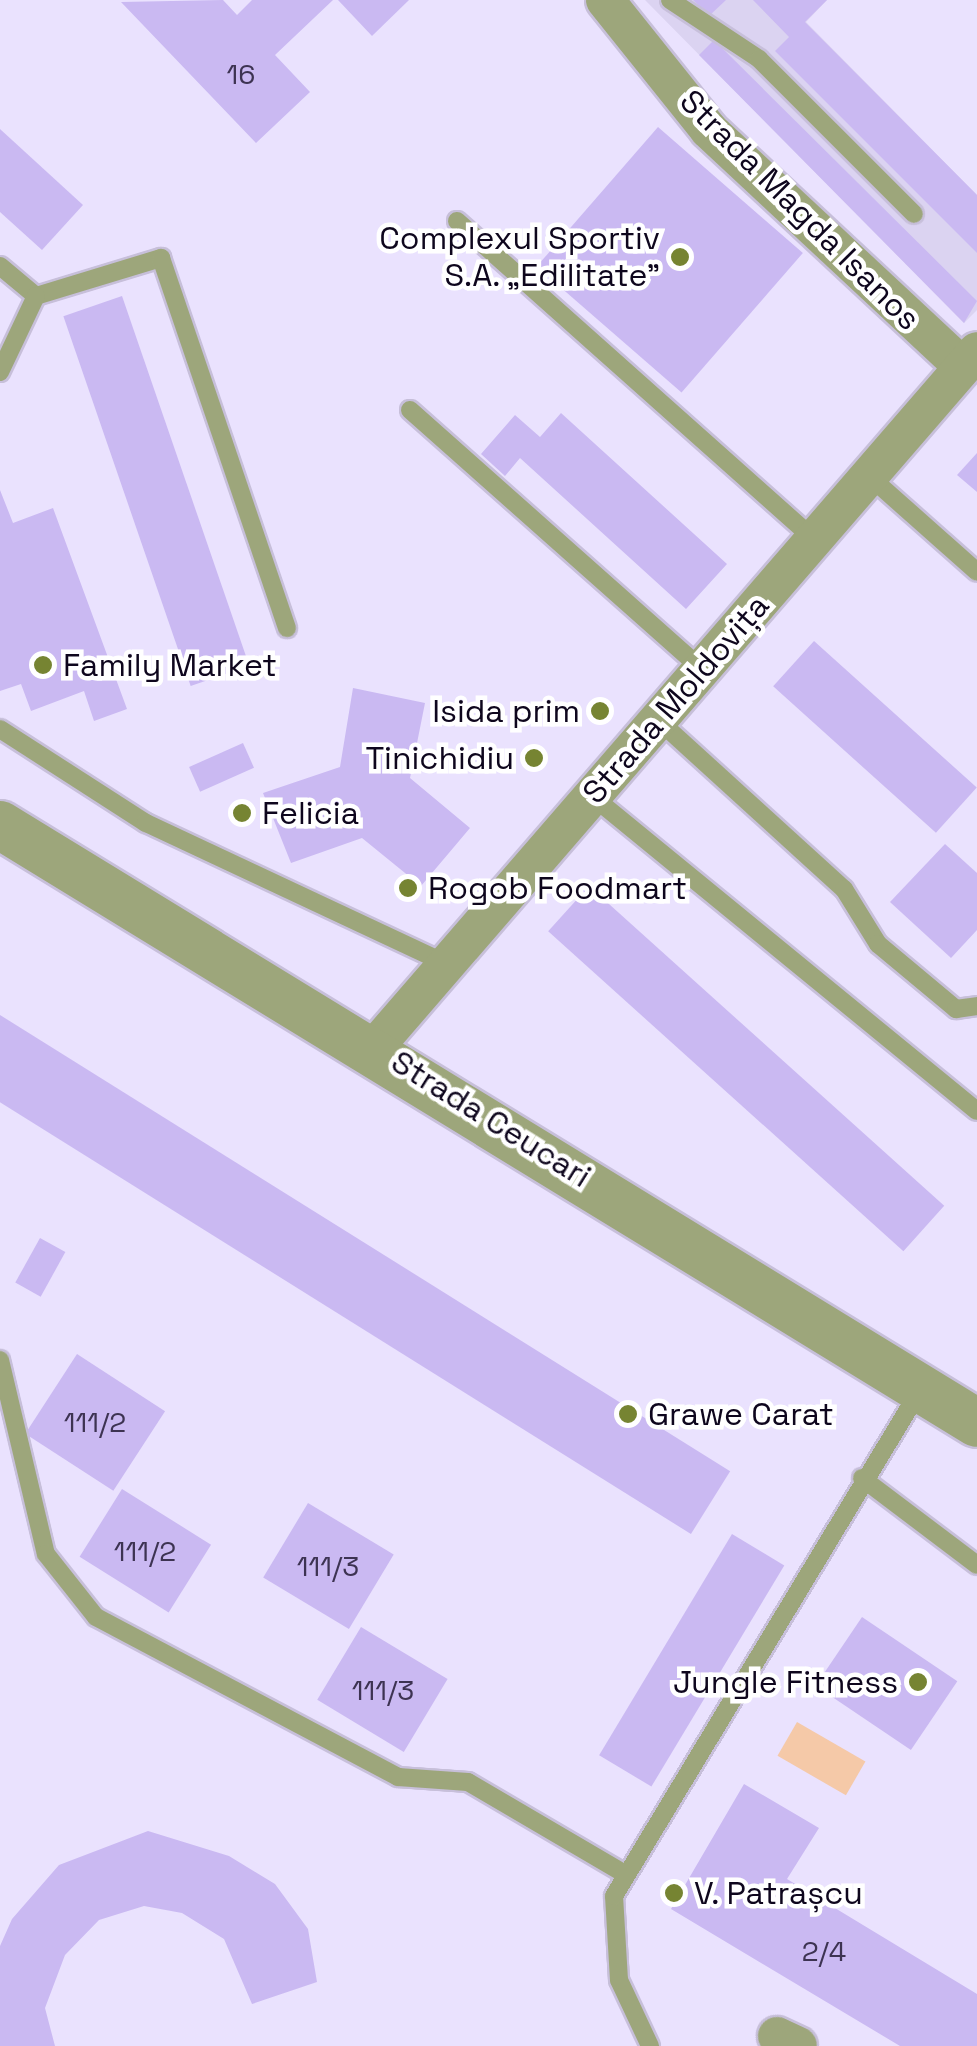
<!DOCTYPE html>
<html>
<head>
<meta charset="utf-8">
<style>
	body { margin:0 }
	#map { position:relative; width:977px; height:2046px; overflow:hidden; background:#eae2fe; font-family:"Space Grotesk",sans-serif }
	div>[style] { position:absolute }
	.built>* { inset:0; background:#dbd3f1 }
	.green>* { inset:0; background:#f5c9a8; transform-origin:0 0 }
	.building>* { inset:0; background:#cab9f2; transform-origin:0 0 }
	.roads { filter:drop-shadow(2px 0 #c7bfda) drop-shadow(-2px 0 #c7bfda) drop-shadow(0 2px #c7bfda) drop-shadow(0 -2px #c7bfda) }
	.service>* { height:18px; margin:-9px; padding:0 9px; transform-origin:9px; border-radius:9px; background:#9da67b }
	.minor>* { height:38px; margin:-19px; padding:0 19px; transform-origin:19px; border-radius:19px; background:#9da67b }
	.tertiary>* { height:48px; margin:-24px; padding:0 24px; transform-origin:24px; border-radius:24px; background:#9da67b }
	.dots>* { width:28px; height:28px; translate:-50% -50%; box-sizing:border-box; border:5px solid #fff; border-radius:50% }
	span { translate:-50% -50%; white-space:nowrap; text-align:center; line-height:1.15; -webkit-text-stroke:9px #fff; paint-order:stroke }
	.number-label { font-size:28px; color:#3d3352 }
	.number-label span { -webkit-text-stroke-width:0 }
	.street-label { font-size:32px; color:#0e061d }
	.poi-label { font-size:32px; color:#0e061d }
	.right { translate:-100% -50%; text-align:right }
	.left { translate:0 -50%; text-align:left }
</style>
</head>
<body>
<div id="map">
	<div class="built">
		<i style="clip-path:polygon(645px 0,827px 0,806px 22px,977px 195px,977px 310px,964px 323px)"></i>
	</div>
	<div class="green">
		<i style="left:797px;top:1722px;width:79px;height:39px;rotate:30deg"></i>
	</div>
	<div class="building">
		<i style="clip-path:polygon(223px 0,237px 15px,252px 0,333px 0,275px 55px,310px 92px,256px 143px,121px 2px)"></i>
		<i style="clip-path:polygon(338px 0,409px 0,372px 36px)"></i>
		<i style="clip-path:polygon(693px 0,726px 0,709px 16px)"></i>
		<i style="clip-path:polygon(753px 0,827px 0,805px 22px,977px 195px,977px 253px,775px 51px,789px 37px)"></i>
		<i style="clip-path:polygon(714px 40px,977px 301px,964px 323px,699px 55px)"></i>
		<i style="left:658px;top:127px;width:192px;height:185px;rotate:41deg"></i>
		<i style="clip-path:polygon(0 129px,83px 205px,42px 250px,0 212px)"></i>
		<i style="left:122px;top:296px;width:391px;height:62px;rotate:71deg"></i>
		<i style="clip-path:polygon(561px 413px,727px 564px,686px 609px,520px 458px,505px 476px,481px 454px,515px 415px,540px 437px)"></i>
		<i style="clip-path:polygon(977px 453px,977px 492px,957px 475px)"></i>
		<i style="clip-path:polygon(0 490px,13px 523px,53px 508px,127px 709px,94px 721px,84px 691px,31px 711px,21px 684px,0 691px)"></i>
		<i style="left:814px;top:641px;width:219px;height:61px;rotate:42deg"></i>
		<i style="clip-path:polygon(353px 688px,425px 703px,410px 778px,470px 828px,421px 886px,362px 838px,291px 863px,263px 793px,340px 767px)"></i>
		<i style="left:243px;top:743px;width:27px;height:59px;rotate:66deg"></i>
		<i style="clip-path:polygon(945px 844px,977px 873px,977px 930px,951px 958px,890px 902px)"></i>
		<i style="left:589px;top:886px;width:478px;height:61px;rotate:42deg"></i>
		<i style="left:0;top:1015px;width:861px;height:74px;rotate:32deg"></i>
		<i style="left:40px;top:1238px;width:29px;height:51px;rotate:29deg"></i>
		<i style="left:77px;top:1354px;width:105px;height:95px;rotate:33deg"></i>
		<i style="left:122px;top:1489px;width:105px;height:80px;rotate:32deg"></i>
		<i style="left:308px;top:1503px;width:100px;height:87px;rotate:31deg"></i>
		<i style="left:732px;top:1534px;width:61px;height:258px;rotate:31deg"></i>
		<i style="left:862px;top:1617px;width:115px;height:83px;rotate:34deg"></i>
		<i style="left:361px;top:1627px;width:101px;height:85px;rotate:31deg"></i>
		<i style="clip-path:polygon(744px 1784px,819px 1828px,787px 1879px,977px 1994px,977px 2046px,900px 2046px,671px 1909px)"></i>
		<i style="clip-path:polygon(148px 1831px,229px 1856px,275px 1884px,308px 1929px,317px 1982px,252px 2004px,224px 1939px,182px 1913px,144px 1906px,99px 1920px,65px 1955px,45px 2008px,55px 2046px,0 2046px,0 1946px,12px 1919px,59px 1865px)"></i>
	</div>
	<div class="roads">
		<div class="service">
			<i style="left:670px;top:0;width:107px;rotate:33.5deg"></i>
			<i style="left:759px;top:59px;width:219px;rotate:45deg"></i>
			<i style="left:457px;top:221px;width:478px;rotate:41.7deg"></i>
			<i style="left:0;top:266px;width:47px;rotate:39.8deg"></i>
			<i style="left:36px;top:296px;width:131px;rotate:-16.9deg"></i>
			<i style="left:161px;top:258px;width:391px;rotate:71.2deg"></i>
			<i style="left:0;top:372px;width:84px;rotate:-64.7deg"></i>
			<i style="left:410px;top:410px;width:390px;rotate:41.6deg"></i>
			<i style="left:869px;top:476px;width:144px;rotate:41.6deg"></i>
			<i style="left:658px;top:720px;width:251px;rotate:42.3deg"></i>
			<i style="left:844px;top:889px;width:65px;rotate:58.3deg"></i>
			<i style="left:878px;top:944px;width:102px;rotate:39.8deg"></i>
			<i style="left:956px;top:1009px;width:21px;rotate:-8deg"></i>
			<i style="left:0;top:729px;width:174px;rotate:32.8deg"></i>
			<i style="left:146px;top:823px;width:332px;rotate:25.1deg"></i>
			<i style="left:592px;top:796px;width:497px;rotate:39.3deg"></i>
			<i style="left:0;top:1360px;width:199px;rotate:76.7deg"></i>
			<i style="left:46px;top:1554px;width:80px;rotate:51.6deg"></i>
			<i style="left:96px;top:1617px;width:342px;rotate:27.9deg"></i>
			<i style="left:398px;top:1777px;width:70px;rotate:4.1deg"></i>
			<i style="left:468px;top:1782px;width:180px;rotate:30.4deg"></i>
			<i style="left:862px;top:1478px;width:144px;rotate:37.1deg"></i>
			<i style="left:650px;top:2046px;width:73px;rotate:-115.2deg"></i>
			<i style="left:619px;top:1980px;width:84px;rotate:-93.4deg"></i>
			<i style="left:614px;top:1896px;width:591px;rotate:-58.84deg"></i>
		</div>
		<div class="minor">
			<i style="left:605px;top:0;width:166px;rotate:51.3deg"></i>
			<i style="left:709px;top:130px;width:347px;rotate:43deg"></i>
			<i style="left:375px;top:1047px;width:920px;rotate:-49.14deg"></i>
			<i style="left:777px;top:2036px;width:23px;rotate:25deg"></i>
		</div>
		<div class="tertiary">
			<i style="left:0;top:825px;width:1145px;rotate:31.47deg"></i>
		</div>
	</div>
	<div class="dots">
		<i style="left:680px;top:257px;background:#768432"></i>
		<i style="left:43px;top:665px;background:#768432"></i>
		<i style="left:600px;top:711px;background:#768432"></i>
		<i style="left:534px;top:758px;background:#768432"></i>
		<i style="left:242px;top:813px;background:#768432"></i>
		<i style="left:408px;top:888px;background:#768432"></i>
		<i style="left:628px;top:1414px;background:#768432"></i>
		<i style="left:918px;top:1682px;background:#768432"></i>
		<i style="left:674px;top:1893px;background:#768432"></i>
	</div>
	<div class="number-label">
		<span style="left:241px;top:74px">16</span>
		<span style="left:95px;top:1422px">111/2</span>
		<span style="left:145px;top:1551px">111/2</span>
		<span style="left:328px;top:1566px">111/3</span>
		<span style="left:383px;top:1690px">111/3</span>
		<span style="left:824px;top:1951px">2/4</span>
	</div>
	<div class="street-label">
		<span style="left:800px;top:210px;rotate:45deg">Strada Magda Isanos</span>
		<span style="left:676px;top:699px;rotate:-49deg">Strada Moldovița</span>
		<span style="left:491px;top:1119px;rotate:32deg">Strada Ceucari</span>
	</div>
	<div class="poi-label">
		<span class="right" style="left:660px;top:257px">Complexul Sportiv<br>S.A. „Edilitate”</span>
		<span class="left" style="left:63px;top:665px">Family Market</span>
		<span class="right" style="left:580px;top:711px">Isida prim</span>
		<span class="right" style="left:514px;top:758px">Tinichidiu</span>
		<span class="left" style="left:262px;top:813px">Felicia</span>
		<span class="left" style="left:428px;top:888px">Rogob Foodmart</span>
		<span class="left" style="left:648px;top:1414px">Grawe Carat</span>
		<span class="right" style="left:898px;top:1682px">Jungle Fitness</span>
		<span class="left" style="left:694px;top:1893px">V. Patrașcu</span>
	</div>
</div>
</body>
</html>
